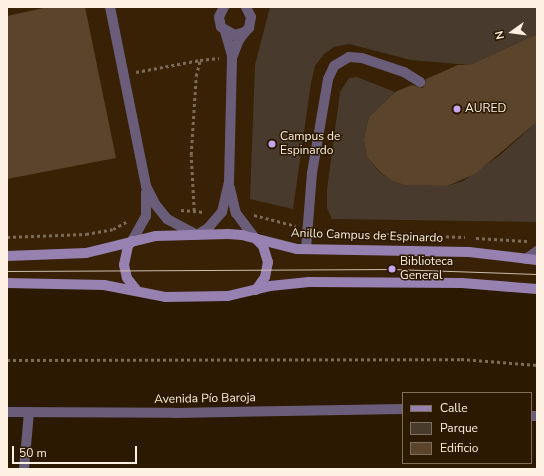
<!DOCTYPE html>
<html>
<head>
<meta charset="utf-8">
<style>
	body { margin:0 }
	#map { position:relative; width:544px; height:476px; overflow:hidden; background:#2c1901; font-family:"Nunito Sans",sans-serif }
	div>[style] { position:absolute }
	.built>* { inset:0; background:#382105 }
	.green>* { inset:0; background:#483b2d }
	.building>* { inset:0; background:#5a442b }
	.path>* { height:2.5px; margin-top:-1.25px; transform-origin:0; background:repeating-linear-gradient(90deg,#7c6b56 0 3px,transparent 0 6px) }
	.service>* { height:10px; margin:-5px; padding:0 5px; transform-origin:5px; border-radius:5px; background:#6a5d7a }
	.minor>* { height:10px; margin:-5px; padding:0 5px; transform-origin:5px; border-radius:5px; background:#6a5d7a }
	.secondary>* { height:10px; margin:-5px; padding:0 5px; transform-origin:5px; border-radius:5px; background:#9781b0 }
	.tram>* { height:1px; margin:-0.5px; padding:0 0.5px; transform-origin:0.5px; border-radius:0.5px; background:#cdbdad }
	.dots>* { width:11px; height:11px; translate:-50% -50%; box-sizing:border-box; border:2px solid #2c1901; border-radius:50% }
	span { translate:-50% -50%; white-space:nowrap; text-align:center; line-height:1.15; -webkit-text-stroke:3px #2c1901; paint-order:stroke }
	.poi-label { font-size:12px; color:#fef0e2 }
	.left { translate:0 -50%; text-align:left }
	.street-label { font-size:12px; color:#fef0e2 }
	.frame { position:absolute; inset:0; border:8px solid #fef0e2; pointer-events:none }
	.legend { position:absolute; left:402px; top:392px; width:130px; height:72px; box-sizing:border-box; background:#2c1901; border:1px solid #806f5b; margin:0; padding:5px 7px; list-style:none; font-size:12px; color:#fef0e2 }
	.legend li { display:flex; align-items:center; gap:8px; height:20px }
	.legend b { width:20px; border:1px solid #806f5b }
	.north { position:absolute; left:492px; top:12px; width:40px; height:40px; -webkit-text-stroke:3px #2c1901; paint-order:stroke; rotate:256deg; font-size:11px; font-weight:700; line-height:16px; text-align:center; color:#fef0e2 }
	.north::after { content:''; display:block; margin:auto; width:14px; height:18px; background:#fef0e2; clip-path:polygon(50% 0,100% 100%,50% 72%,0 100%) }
	.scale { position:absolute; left:12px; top:446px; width:125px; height:18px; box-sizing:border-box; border:2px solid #fef0e2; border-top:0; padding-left:5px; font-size:12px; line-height:14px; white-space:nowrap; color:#fef0e2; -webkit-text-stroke:3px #2c1901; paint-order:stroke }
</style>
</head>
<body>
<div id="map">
	<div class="built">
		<i style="clip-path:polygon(7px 7px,537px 7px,537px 289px,325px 282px,228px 296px,7px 283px)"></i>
	</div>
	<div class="green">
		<i style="clip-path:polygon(270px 7px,537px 7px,537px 34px,470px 65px,411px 60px,349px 44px,334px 47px,324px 54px,315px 66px,311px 83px,293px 209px,250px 199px,255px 65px)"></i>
		<i style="clip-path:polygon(357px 77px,395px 92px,369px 117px,364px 139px,367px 157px,379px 172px,392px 181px,405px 185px,447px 186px,463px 181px,499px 156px,537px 122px,537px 222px,332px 219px,327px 208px,327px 190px,340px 92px,349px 78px)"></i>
	</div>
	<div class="building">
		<i style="clip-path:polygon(48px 7px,85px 7px,116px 158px,7px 179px,7px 16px)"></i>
		<i style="clip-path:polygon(537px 34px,537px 122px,475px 174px,447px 186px,405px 185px,392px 181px,380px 172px,367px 157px,364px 139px,369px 117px,395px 92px,412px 85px,423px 88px,426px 79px,458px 65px,470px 65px)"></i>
	</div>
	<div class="path">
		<i style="left:136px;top:72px;width:65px;rotate:-10.6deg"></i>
		<i style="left:181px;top:210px;width:24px;rotate:5deg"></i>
		<i style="left:194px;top:211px;width:56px;rotate:-93.1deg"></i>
		<i style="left:191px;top:155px;width:79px;rotate:-86.4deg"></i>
		<i style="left:196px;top:76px;width:16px;rotate:-76deg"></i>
		<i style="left:200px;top:60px;width:19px;rotate:-6deg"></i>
		<i style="left:254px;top:215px;width:43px;rotate:14.7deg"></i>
		<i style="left:320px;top:232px;width:145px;rotate:2deg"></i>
		<i style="left:7px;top:237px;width:79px;rotate:-2.2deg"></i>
		<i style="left:86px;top:234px;width:27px;rotate:-10deg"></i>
		<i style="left:113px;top:229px;width:15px;rotate:-28deg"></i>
		<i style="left:476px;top:238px;width:51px;rotate:3.4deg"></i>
		<i style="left:7px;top:360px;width:454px;rotate:-0.1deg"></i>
		<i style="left:461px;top:359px;width:76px;rotate:4.5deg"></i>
	</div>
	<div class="service">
		<i style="left:225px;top:31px;width:26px;rotate:74deg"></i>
		<i style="left:232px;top:58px;width:19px;rotate:-69deg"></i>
		<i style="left:239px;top:40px;width:10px;rotate:-53deg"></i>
		<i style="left:146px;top:186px;width:20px;rotate:63deg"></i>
		<i style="left:155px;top:204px;width:19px;rotate:51deg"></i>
		<i style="left:167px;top:219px;width:34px;rotate:28deg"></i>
		<i style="left:197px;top:235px;width:13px;rotate:-32deg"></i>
		<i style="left:208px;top:228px;width:21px;rotate:-49deg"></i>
		<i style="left:222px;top:212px;width:31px;rotate:-77deg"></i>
		<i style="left:230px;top:188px;width:26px;rotate:77deg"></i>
		<i style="left:236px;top:213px;width:31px;rotate:53deg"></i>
		<i style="left:132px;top:241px;width:29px;rotate:-61deg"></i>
		<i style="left:146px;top:216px;width:24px;rotate:-90deg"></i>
	</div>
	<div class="minor">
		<i style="left:110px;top:7px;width:183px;rotate:78.6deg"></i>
		<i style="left:224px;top:7px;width:11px;rotate:117deg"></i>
		<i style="left:219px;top:17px;width:10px;rotate:79deg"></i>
		<i style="left:221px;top:27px;width:16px;rotate:30deg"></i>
		<i style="left:235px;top:35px;width:10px;rotate:-17deg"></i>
		<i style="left:245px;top:32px;width:6px;rotate:-45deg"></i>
		<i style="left:249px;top:28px;width:11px;rotate:-80deg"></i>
		<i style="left:251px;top:17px;width:11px;rotate:-117deg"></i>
		<i style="left:229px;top:182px;width:124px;rotate:-88.6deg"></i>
		<i style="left:306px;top:249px;width:76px;rotate:-85.5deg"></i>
		<i style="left:312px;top:173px;width:95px;rotate:-80.3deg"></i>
		<i style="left:328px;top:79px;width:14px;rotate:-65deg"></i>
		<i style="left:334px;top:66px;width:17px;rotate:-31deg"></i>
		<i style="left:349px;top:57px;width:13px;rotate:4deg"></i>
		<i style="left:362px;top:58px;width:44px;rotate:18.4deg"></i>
		<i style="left:404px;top:72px;width:19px;rotate:32deg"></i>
		<i style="left:526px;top:259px;width:14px;rotate:-36deg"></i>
		<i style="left:7px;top:412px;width:167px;rotate:0.3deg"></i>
		<i style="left:174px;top:413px;width:229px;rotate:-1deg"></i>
		<i style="left:531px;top:416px;width:6px"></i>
		<i style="left:24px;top:469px;width:57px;rotate:-85deg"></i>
	</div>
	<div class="secondary">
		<i style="left:255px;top:238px;width:11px;rotate:45deg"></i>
		<i style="left:263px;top:246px;width:17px;rotate:73deg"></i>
		<i style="left:268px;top:262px;width:15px;rotate:101deg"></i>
		<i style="left:265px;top:277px;width:16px;rotate:125deg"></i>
		<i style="left:132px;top:241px;width:6px;rotate:129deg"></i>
		<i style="left:128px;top:246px;width:19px;rotate:102deg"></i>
		<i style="left:124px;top:265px;width:13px;rotate:77deg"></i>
		<i style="left:127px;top:278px;width:16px;rotate:52deg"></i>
		<i style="left:7px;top:256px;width:79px;rotate:-2.2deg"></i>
		<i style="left:86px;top:253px;width:72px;rotate:-13.7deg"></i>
		<i style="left:156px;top:236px;width:72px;rotate:-1.6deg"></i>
		<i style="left:228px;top:234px;width:14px;rotate:4deg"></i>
		<i style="left:242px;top:235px;width:57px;rotate:14.3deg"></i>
		<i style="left:297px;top:249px;width:172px;rotate:1deg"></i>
		<i style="left:469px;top:252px;width:68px;rotate:6.7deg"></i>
		<i style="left:7px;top:283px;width:97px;rotate:1.2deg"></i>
		<i style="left:104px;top:285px;width:62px;rotate:11.1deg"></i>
		<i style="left:165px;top:297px;width:63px;rotate:-0.9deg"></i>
		<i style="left:228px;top:296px;width:43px;rotate:-13.4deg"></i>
		<i style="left:270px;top:286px;width:39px;rotate:-6deg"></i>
		<i style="left:309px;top:282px;width:153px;rotate:0.4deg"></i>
		<i style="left:462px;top:283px;width:75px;rotate:4.6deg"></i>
	</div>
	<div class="tram">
		<i style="left:7px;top:271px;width:385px;rotate:-0.3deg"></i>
		<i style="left:392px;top:269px;width:145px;rotate:2deg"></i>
	</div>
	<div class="dots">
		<i style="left:457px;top:109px;background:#c8a6ef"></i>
		<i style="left:272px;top:144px;background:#c8a6ef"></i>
		<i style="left:392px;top:269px;background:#c8a6ef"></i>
	</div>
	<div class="poi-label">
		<span class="left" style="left:465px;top:109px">AURED</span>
		<span class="left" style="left:280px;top:144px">Campus de<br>Espinardo</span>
		<span class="left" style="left:400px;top:269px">Biblioteca<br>General</span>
	</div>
	<div class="street-label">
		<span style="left:367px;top:236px;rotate:2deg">Anillo Campus de Espinardo</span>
		<span style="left:205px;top:399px;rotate:-1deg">Avenida Pío Baroja</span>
	</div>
	<div class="frame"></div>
	<ul class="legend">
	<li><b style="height:5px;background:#9781b0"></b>Calle</li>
	<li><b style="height:11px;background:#483b2d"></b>Parque</li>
	<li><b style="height:11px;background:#5a442b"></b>Edificio</li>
	</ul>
	<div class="north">N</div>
	<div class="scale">50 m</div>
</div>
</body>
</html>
